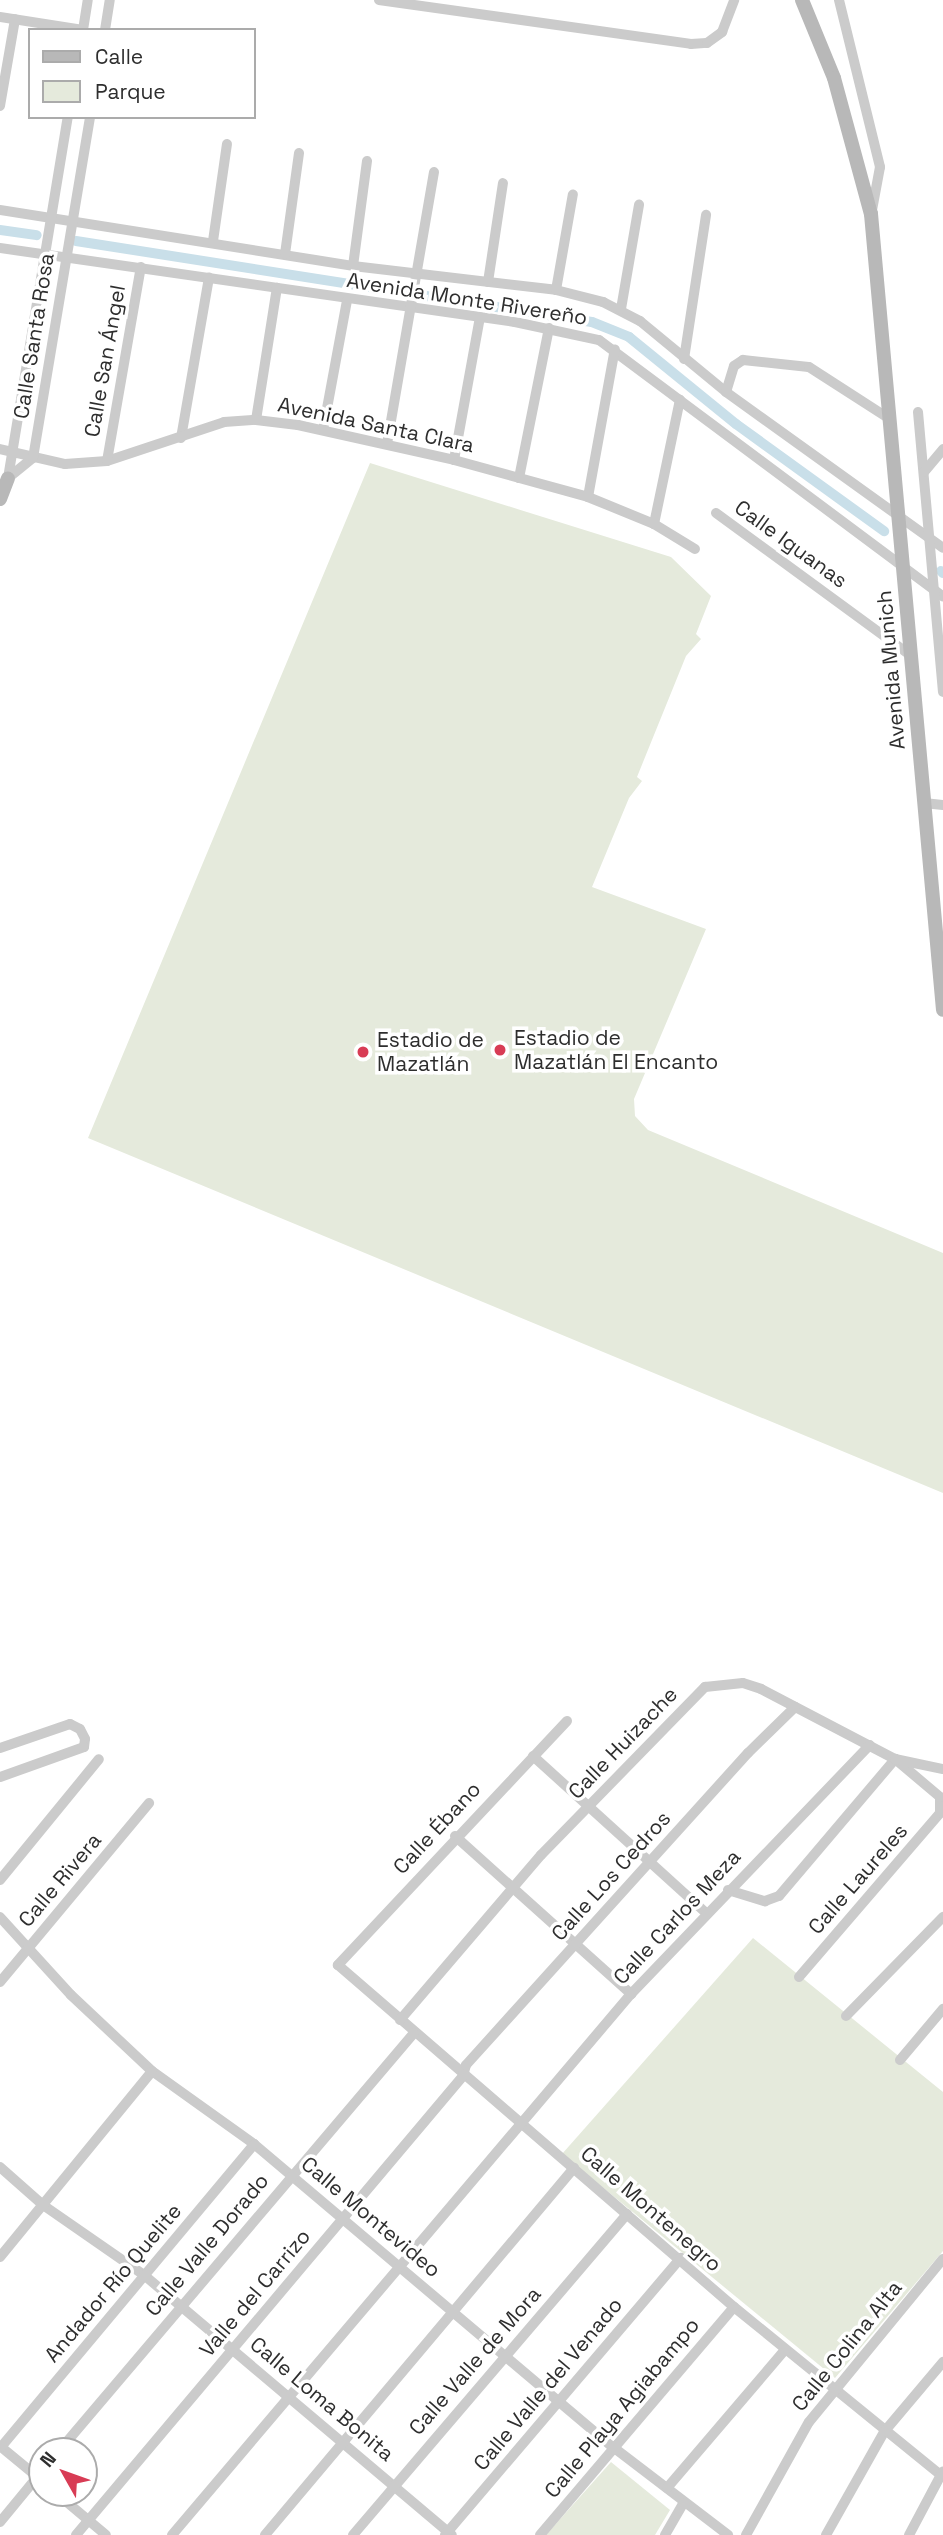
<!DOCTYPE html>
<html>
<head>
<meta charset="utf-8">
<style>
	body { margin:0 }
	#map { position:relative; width:943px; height:2535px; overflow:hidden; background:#fff; font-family:"Space Grotesk",sans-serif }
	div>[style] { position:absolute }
	.green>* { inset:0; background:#e5eadc }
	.canal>* { height:10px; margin:-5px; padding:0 5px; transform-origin:5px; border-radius:5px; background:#c9dfe9 }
	.street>* { height:10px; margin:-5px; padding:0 5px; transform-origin:5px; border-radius:5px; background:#cbcbcb }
	.secondary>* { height:14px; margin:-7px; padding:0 7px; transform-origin:7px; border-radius:7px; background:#b8b8b8 }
	.dots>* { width:19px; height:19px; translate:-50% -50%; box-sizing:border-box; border:4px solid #fff; border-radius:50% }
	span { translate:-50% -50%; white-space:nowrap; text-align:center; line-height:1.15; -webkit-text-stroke:7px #fff; paint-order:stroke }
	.street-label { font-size:21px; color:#2e2e2e }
	.poi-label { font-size:21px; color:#2e2e2e }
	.left { translate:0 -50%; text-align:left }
	.legend { position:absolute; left:28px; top:28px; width:228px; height:91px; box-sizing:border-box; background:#fff; border:2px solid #ababab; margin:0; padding:9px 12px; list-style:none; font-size:21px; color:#2e2e2e }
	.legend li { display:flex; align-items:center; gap:14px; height:35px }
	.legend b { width:35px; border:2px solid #ababab }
	.north { position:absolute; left:28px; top:2437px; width:70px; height:70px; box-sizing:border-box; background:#fff; border:2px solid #ababab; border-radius:50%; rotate:310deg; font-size:19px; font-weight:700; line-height:28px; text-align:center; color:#2e2e2e }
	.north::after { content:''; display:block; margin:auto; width:24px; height:32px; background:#d83c55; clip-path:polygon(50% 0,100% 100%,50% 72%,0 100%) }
</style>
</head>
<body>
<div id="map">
	<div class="green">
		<i style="clip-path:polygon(370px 463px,671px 557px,711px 596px,696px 634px,701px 639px,686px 656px,637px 777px,642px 781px,629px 798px,592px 887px,706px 929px,634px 1099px,635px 1116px,648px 1130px,943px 1253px,943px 1493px,88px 1138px)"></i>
		<i style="clip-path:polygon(753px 1938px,943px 2092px,943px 2251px,835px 2378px,562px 2154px)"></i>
		<i style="clip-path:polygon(611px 2462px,670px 2510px,655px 2535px,546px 2535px)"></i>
	</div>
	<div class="canal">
		<i style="left:0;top:230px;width:37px;rotate:8deg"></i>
		<i style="left:76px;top:241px;width:522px;rotate:8.92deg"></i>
		<i style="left:592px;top:322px;width:40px;rotate:22deg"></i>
		<i style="left:629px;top:337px;width:138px;rotate:39.1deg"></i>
		<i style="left:736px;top:424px;width:183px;rotate:35.9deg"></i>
		<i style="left:941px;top:571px;width:3px;rotate:45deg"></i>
	</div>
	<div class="street">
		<i style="left:379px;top:0;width:315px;rotate:8deg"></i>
		<i style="left:691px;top:44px;width:16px;rotate:-4deg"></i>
		<i style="left:707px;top:43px;width:19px;rotate:-36deg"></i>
		<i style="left:722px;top:32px;width:34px;rotate:-69deg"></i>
		<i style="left:839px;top:0;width:172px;rotate:76.2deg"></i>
		<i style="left:880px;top:167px;width:44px;rotate:100.5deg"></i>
		<i style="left:0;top:17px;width:84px;rotate:8.9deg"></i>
		<i style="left:83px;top:30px;width:30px;rotate:-81deg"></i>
		<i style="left:105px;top:30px;width:30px;rotate:-81deg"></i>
		<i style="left:0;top:106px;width:88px;rotate:-80.2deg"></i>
		<i style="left:0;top:210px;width:357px;rotate:9deg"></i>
		<i style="left:353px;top:266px;width:204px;rotate:6.7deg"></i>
		<i style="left:556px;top:290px;width:49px;rotate:14.3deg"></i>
		<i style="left:603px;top:302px;width:42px;rotate:27.2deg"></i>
		<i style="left:640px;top:321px;width:112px;rotate:39.5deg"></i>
		<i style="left:726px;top:392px;width:267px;rotate:35.7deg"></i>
		<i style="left:213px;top:241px;width:98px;rotate:-81.8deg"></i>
		<i style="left:0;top:248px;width:520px;rotate:8.18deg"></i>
		<i style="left:515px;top:322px;width:86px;rotate:12.1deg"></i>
		<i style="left:599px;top:340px;width:429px;rotate:36.7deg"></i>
		<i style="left:285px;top:254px;width:102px;rotate:-82.1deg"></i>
		<i style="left:353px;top:266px;width:106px;rotate:-82.4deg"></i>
		<i style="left:488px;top:282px;width:100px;rotate:-81.4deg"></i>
		<i style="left:556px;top:290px;width:97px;rotate:-80deg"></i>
		<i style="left:621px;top:309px;width:106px;rotate:-80.2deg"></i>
		<i style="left:684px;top:359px;width:146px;rotate:-81.3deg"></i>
		<i style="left:726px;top:392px;width:27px;rotate:-73deg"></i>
		<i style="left:734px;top:366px;width:11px;rotate:-34deg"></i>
		<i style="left:743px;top:360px;width:66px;rotate:6.1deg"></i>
		<i style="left:809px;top:367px;width:94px;rotate:32.8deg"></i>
		<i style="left:918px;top:412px;width:281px;rotate:84.9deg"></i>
		<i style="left:256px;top:420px;width:134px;rotate:-81deg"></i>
		<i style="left:323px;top:430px;width:132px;rotate:-79.5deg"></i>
		<i style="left:181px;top:438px;width:163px;rotate:-80.1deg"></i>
		<i style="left:387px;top:444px;width:276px;rotate:-80.2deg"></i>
		<i style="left:0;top:449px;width:67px;rotate:13deg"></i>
		<i style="left:65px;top:464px;width:42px;rotate:-4.1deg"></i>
		<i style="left:107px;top:461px;width:123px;rotate:-18.4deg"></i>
		<i style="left:224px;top:422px;width:32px;rotate:-4deg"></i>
		<i style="left:256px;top:420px;width:42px;rotate:6.8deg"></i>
		<i style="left:298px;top:425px;width:160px;rotate:12.6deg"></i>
		<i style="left:454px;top:460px;width:139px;rotate:15.4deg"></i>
		<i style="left:588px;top:497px;width:71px;rotate:22.2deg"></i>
		<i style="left:654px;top:524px;width:48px;rotate:31.4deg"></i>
		<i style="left:454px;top:460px;width:145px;rotate:-79.7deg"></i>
		<i style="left:107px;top:461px;width:197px;rotate:-80.1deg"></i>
		<i style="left:924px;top:472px;width:30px;rotate:-50deg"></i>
		<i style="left:8px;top:478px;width:32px;rotate:-39deg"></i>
		<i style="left:33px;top:458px;width:346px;rotate:-80.5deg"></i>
		<i style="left:8px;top:478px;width:366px;rotate:-80.6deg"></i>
		<i style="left:519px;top:478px;width:153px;rotate:-78.7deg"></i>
		<i style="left:588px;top:497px;width:150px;rotate:-79.7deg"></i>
		<i style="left:716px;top:513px;width:240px;rotate:36.2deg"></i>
		<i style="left:654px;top:524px;width:127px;rotate:-78.2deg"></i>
		<i style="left:924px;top:803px;width:19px;rotate:6deg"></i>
		<i style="left:567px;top:1721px;width:335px;rotate:133.2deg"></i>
		<i style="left:338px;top:1965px;width:523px;rotate:40.82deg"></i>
		<i style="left:734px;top:2307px;width:269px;rotate:39.1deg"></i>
		<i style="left:0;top:1748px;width:74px;rotate:-18.9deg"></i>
		<i style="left:70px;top:1724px;width:11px;rotate:27deg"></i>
		<i style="left:80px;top:1729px;width:11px;rotate:63deg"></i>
		<i style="left:85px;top:1739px;width:8px;rotate:97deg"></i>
		<i style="left:84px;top:1747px;width:89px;rotate:160.3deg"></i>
		<i style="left:533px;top:1756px;width:232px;rotate:42.2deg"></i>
		<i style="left:455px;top:1836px;width:237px;rotate:41.9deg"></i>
		<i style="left:0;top:1880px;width:156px;rotate:-50.7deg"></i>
		<i style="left:728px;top:1890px;width:39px;rotate:17deg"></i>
		<i style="left:765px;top:1901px;width:15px;rotate:-20deg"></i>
		<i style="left:779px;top:1896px;width:180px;rotate:-49.7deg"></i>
		<i style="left:0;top:1917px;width:105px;rotate:47.7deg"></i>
		<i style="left:71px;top:1995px;width:111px;rotate:43.2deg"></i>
		<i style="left:152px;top:2071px;width:125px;rotate:35.6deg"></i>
		<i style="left:254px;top:2144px;width:470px;rotate:40.2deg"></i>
		<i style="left:613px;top:2447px;width:145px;rotate:37.4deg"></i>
		<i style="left:799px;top:1977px;width:216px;rotate:-49.3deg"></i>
		<i style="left:940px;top:1813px;width:16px;rotate:-90deg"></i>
		<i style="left:940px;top:1797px;width:59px;rotate:-139.8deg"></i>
		<i style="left:0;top:1982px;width:233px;rotate:-50.2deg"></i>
		<i style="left:846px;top:2016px;width:139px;rotate:-45.6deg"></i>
		<i style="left:400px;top:2020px;width:217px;rotate:-49.5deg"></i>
		<i style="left:541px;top:1855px;width:235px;rotate:-45.7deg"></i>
		<i style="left:705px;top:1687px;width:38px;rotate:-6deg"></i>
		<i style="left:743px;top:1683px;width:19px;rotate:18deg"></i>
		<i style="left:761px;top:1689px;width:151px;rotate:27.6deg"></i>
		<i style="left:895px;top:1759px;width:49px;rotate:11.8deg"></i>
		<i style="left:900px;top:2060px;width:67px;rotate:-49.9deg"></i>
		<i style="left:0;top:2167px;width:57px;rotate:41.5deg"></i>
		<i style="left:43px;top:2205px;width:123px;rotate:34.7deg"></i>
		<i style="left:144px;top:2275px;width:403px;rotate:40.2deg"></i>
		<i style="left:0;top:2257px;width:240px;rotate:-50.7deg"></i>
		<i style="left:0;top:2446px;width:52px;rotate:39.5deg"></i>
		<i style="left:1px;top:2447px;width:395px;rotate:-50.1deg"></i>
		<i style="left:59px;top:2451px;width:548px;rotate:-49.66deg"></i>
		<i style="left:667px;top:2488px;width:182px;rotate:-49.5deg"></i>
		<i style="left:56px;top:2493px;width:65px;rotate:40deg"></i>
		<i style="left:0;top:2522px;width:66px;rotate:-50.5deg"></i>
		<i style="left:76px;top:2535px;width:600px;rotate:-49.86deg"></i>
		<i style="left:463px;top:2076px;width:11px;rotate:-75deg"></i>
		<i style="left:466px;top:2065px;width:421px;rotate:-47.9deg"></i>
		<i style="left:748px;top:1753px;width:66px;rotate:-44.4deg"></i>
		<i style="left:172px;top:2535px;width:709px;rotate:-49.69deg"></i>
		<i style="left:631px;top:1994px;width:345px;rotate:-46.2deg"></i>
		<i style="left:265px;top:2535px;width:480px;rotate:-49.9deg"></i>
		<i style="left:353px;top:2535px;width:422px;rotate:-49.5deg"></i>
		<i style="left:445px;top:2535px;width:364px;rotate:-49.6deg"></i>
		<i style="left:540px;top:2535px;width:299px;rotate:-49.6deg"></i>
		<i style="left:665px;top:2535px;width:36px;rotate:-60deg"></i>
		<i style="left:746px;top:2535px;width:129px;rotate:-60.9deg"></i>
		<i style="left:809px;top:2422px;width:211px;rotate:-50.6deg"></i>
		<i style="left:826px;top:2535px;width:118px;rotate:-60.6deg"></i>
		<i style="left:884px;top:2432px;width:92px;rotate:-49.9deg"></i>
		<i style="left:909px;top:2535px;width:72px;rotate:-62deg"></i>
	</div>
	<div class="secondary">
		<i style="left:802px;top:0;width:84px;rotate:67.7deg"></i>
		<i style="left:834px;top:78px;width:141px;rotate:74.8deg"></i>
		<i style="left:871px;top:214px;width:799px;rotate:84.83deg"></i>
		<i style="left:0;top:499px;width:22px;rotate:-69deg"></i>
	</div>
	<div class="dots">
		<i style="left:500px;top:1050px;background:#d83c55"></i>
		<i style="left:363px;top:1052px;background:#d83c55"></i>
	</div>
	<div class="street-label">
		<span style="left:467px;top:299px;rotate:9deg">Avenida Monte Rivereño</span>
		<span style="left:34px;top:336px;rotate:-81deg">Calle Santa Rosa</span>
		<span style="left:105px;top:361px;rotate:-80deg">Calle San Ángel</span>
		<span style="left:376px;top:425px;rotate:12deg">Avenida Santa Clara</span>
		<span style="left:791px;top:544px;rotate:36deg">Calle Iguanas</span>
		<span style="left:891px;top:670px;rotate:-95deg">Avenida Munich</span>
		<span style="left:623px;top:1743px;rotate:-46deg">Calle Huizache</span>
		<span style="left:437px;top:1828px;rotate:-47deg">Calle Ébano</span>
		<span style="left:611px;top:1876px;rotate:-48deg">Calle Los Cedros</span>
		<span style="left:858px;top:1879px;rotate:-49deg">Calle Laureles</span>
		<span style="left:60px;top:1880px;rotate:-50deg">Calle Rivera</span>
		<span style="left:677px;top:1917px;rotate:-47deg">Calle Carlos Meza</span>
		<span style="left:651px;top:2209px;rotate:41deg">Calle Montenegro</span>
		<span style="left:371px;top:2217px;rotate:40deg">Calle Montevideo</span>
		<span style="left:207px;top:2245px;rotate:-50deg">Calle Valle Dorado</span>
		<span style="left:113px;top:2283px;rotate:-50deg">Andador Río Quelite</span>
		<span style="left:255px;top:2293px;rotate:-50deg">Valle del Carrizo</span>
		<span style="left:847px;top:2346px;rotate:-51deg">Calle Colina Alta</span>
		<span style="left:475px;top:2361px;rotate:-49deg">Calle Valle de Mora</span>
		<span style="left:548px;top:2384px;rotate:-50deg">Calle Valle del Venado</span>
		<span style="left:322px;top:2399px;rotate:40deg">Calle Loma Bonita</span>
		<span style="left:622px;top:2408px;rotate:-50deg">Calle Playa Agiabampo</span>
	</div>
	<div class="poi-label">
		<span class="left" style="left:514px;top:1050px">Estadio de<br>Mazatlán El Encanto</span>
		<span class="left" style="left:377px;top:1052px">Estadio de<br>Mazatlán</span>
	</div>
	<ul class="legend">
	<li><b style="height:9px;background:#b8b8b8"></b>Calle</li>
	<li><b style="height:19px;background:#e5eadc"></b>Parque</li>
	</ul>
	<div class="north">N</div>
</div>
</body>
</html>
